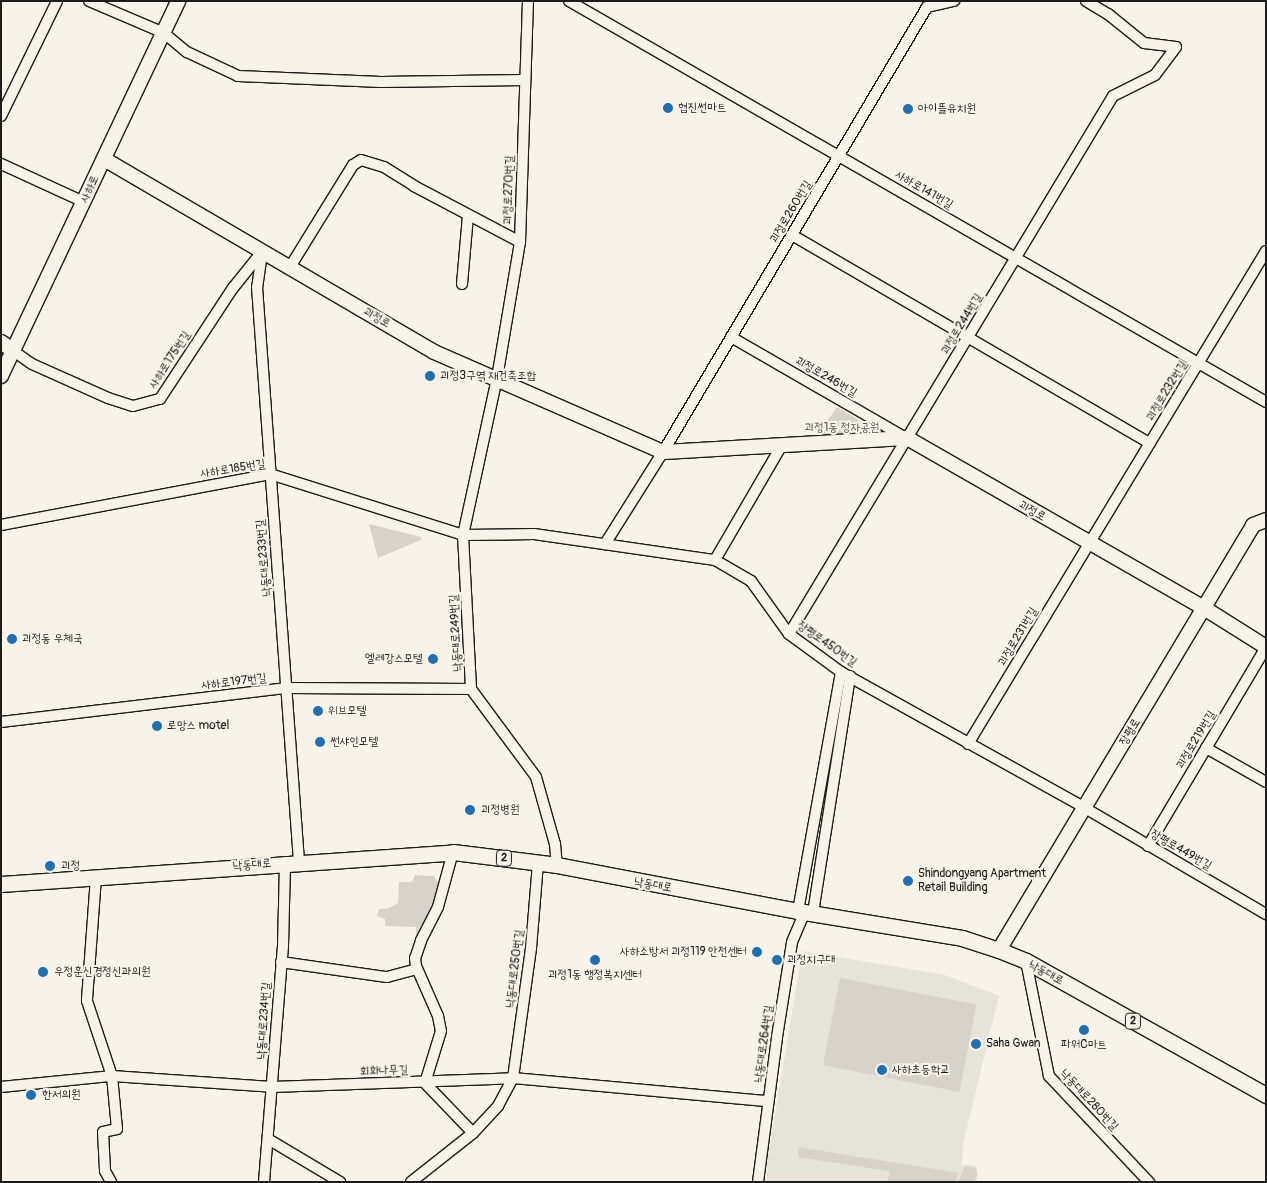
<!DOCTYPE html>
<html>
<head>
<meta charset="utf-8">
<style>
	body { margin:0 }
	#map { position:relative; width:1267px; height:1183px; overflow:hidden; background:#f7f3e8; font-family:Pangolin,"Poor Story",sans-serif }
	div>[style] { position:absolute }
	.built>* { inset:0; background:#e6e3d9 }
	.green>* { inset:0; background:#d7d3cb; transform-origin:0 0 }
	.roads { filter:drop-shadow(1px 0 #1c1c1c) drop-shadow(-1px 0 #1c1c1c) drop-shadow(0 1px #1c1c1c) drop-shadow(0 -1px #1c1c1c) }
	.street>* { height:10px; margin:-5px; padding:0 5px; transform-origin:5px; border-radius:5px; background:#f7f3e8 }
	.secondary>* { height:14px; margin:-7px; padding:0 7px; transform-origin:7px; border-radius:7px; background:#f7f3e8 }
	.primary>* { height:15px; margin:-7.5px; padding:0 7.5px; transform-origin:7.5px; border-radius:7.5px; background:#f7f3e8 }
	.dots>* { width:14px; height:14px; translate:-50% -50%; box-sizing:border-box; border:2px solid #f7f3e8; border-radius:50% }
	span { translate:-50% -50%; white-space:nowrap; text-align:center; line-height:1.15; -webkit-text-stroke:4px #f7f3e8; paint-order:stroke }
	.shield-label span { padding:1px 4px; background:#f7f3e8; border:1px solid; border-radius:4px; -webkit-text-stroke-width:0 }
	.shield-label { font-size:11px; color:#1c1c1c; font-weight:700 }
	.poi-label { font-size:12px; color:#1c1c1c }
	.left { translate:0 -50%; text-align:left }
	.right { translate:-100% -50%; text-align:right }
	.street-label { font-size:12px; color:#1c1c1c }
	.park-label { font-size:12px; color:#545351 }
	.frame { position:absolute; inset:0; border:2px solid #1c1c1c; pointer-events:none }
</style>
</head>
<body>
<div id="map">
	<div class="built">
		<i style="clip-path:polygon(802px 951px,945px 975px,999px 996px,963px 1144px,962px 1164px,976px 1166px,978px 1174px,976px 1182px,767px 1182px,767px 1164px)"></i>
	</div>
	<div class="green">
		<i style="clip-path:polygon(837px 407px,895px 442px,811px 445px)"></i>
		<i style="clip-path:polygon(369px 524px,421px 537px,421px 540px,378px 558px)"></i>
		<i style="clip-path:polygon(415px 875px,434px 876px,438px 883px,439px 894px,420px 935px,416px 935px,416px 927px,385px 926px,385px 919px,377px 916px,379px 909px,389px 908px,398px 903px,399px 882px,412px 882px)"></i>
		<i style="left:840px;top:978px;width:139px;height:89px;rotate:11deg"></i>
		<i style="clip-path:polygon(798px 1147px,959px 1173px,955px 1182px,887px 1182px,890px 1172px,888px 1171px,798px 1157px)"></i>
		<i style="clip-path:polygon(965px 1166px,975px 1168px,977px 1174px,974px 1182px,958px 1182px)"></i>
	</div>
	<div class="roads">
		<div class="street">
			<i style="left:89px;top:1px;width:82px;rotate:23.1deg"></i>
			<i style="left:164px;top:33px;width:30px;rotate:40deg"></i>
			<i style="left:187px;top:52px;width:56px;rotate:25.2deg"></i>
			<i style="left:238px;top:76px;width:143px;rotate:2.4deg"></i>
			<i style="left:381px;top:82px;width:144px;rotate:-0.8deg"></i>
			<i style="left:528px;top:1px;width:241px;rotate:91.9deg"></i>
			<i style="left:520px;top:242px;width:138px;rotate:99.6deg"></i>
			<i style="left:497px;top:378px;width:161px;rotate:102.2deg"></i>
			<i style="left:463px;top:535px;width:154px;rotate:87deg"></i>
			<i style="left:471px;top:689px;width:109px;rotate:53.5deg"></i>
			<i style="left:536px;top:777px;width:70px;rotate:74.2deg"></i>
			<i style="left:555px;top:844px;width:21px;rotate:85deg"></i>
			<i style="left:569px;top:1px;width:804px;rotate:29.91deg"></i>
			<i style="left:1086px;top:1px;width:26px;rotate:31deg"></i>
			<i style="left:1108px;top:14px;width:46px;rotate:38.9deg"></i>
			<i style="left:1144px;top:43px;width:32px;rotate:7deg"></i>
			<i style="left:1px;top:116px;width:128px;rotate:-64deg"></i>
			<i style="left:1px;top:164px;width:91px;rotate:24.6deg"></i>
			<i style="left:792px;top:235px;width:414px;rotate:30.2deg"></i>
			<i style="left:262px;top:253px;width:34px;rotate:98deg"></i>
			<i style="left:257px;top:287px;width:576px;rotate:85.82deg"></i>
			<i style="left:290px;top:267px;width:120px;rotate:-58.3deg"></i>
			<i style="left:353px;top:165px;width:9px;rotate:-32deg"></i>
			<i style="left:361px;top:160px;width:24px;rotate:17deg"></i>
			<i style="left:384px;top:167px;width:36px;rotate:32deg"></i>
			<i style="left:414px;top:186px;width:120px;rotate:27.8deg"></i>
			<i style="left:462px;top:284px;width:69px;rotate:-85deg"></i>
			<i style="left:731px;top:337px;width:202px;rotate:30deg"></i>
			<i style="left:12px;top:350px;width:24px;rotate:35deg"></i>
			<i style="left:32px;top:364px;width:83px;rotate:24.1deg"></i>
			<i style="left:108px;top:398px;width:26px;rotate:18deg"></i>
			<i style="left:133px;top:406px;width:28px;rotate:-15deg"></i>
			<i style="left:160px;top:399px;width:133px;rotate:-56.7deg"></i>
			<i style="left:233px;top:288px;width:45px;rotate:-51.3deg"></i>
			<i style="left:1px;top:525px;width:274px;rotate:-10.7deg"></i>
			<i style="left:270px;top:474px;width:202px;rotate:17.5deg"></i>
			<i style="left:463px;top:535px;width:71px;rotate:-0.8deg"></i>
			<i style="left:534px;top:534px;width:183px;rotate:8.2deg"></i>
			<i style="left:715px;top:560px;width:42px;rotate:30.3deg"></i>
			<i style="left:751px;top:581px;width:65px;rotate:54.4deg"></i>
			<i style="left:789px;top:634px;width:64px;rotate:36.2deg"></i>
			<i style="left:841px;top:672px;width:279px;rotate:29.1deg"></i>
			<i style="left:1085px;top:808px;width:210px;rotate:30.4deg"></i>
			<i style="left:605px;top:544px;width:109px;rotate:-57.8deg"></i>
			<i style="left:663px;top:452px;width:517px;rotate:-59.32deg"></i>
			<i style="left:927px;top:7px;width:28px;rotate:-13deg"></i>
			<i style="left:715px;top:560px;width:133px;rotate:-59.8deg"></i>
			<i style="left:789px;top:634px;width:628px;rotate:-58.94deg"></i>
			<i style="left:1113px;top:96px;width:47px;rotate:-26.6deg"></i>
			<i style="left:1155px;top:75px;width:35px;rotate:-53deg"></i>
			<i style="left:1px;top:722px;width:288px;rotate:-6.8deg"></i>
			<i style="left:287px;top:688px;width:184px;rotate:0.3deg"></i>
			<i style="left:968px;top:744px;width:576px;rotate:-58.85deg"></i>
			<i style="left:1206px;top:748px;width:69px;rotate:29.5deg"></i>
			<i style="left:1148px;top:846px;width:231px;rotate:-59.3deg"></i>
			<i style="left:453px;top:852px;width:57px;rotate:105.3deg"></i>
			<i style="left:438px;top:907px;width:38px;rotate:117deg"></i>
			<i style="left:421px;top:941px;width:18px;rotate:109deg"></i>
			<i style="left:415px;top:958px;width:8px;rotate:83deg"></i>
			<i style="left:416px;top:966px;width:55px;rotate:66.3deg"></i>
			<i style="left:438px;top:1016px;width:15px;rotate:79deg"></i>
			<i style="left:441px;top:1031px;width:54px;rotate:107.1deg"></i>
			<i style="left:425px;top:1083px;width:69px;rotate:46.2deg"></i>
			<i style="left:96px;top:877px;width:124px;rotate:94.2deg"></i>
			<i style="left:87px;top:1001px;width:79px;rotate:71.6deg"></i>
			<i style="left:112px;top:1076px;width:53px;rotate:84.6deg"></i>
			<i style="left:117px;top:1129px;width:14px;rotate:168deg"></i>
			<i style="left:103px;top:1132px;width:39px;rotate:87deg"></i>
			<i style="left:105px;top:1171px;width:13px;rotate:61deg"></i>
			<i style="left:798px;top:911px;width:243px;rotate:-79.8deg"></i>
			<i style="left:813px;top:913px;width:240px;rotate:-81.1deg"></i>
			<i style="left:1026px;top:961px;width:117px;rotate:78.7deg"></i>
			<i style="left:1049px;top:1076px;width:146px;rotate:46.7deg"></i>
			<i style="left:281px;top:962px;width:107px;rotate:8.1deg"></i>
			<i style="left:387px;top:977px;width:31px;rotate:-15deg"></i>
			<i style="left:1px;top:1087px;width:112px;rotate:-5.7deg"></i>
			<i style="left:112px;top:1076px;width:160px;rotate:3.9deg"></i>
			<i style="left:272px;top:1087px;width:241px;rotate:-2.1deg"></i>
			<i style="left:513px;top:1078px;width:256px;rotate:5.2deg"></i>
			<i style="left:268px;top:1139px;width:84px;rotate:30.8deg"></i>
			<i style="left:264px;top:1182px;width:237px;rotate:-85.4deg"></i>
			<i style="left:283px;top:946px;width:84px;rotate:-88.6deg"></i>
			<i style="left:411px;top:1182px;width:79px;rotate:-38.3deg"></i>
			<i style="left:473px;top:1133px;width:37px;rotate:-47deg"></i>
			<i style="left:498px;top:1106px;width:32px;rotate:-62deg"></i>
			<i style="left:513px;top:1078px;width:131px;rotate:-82.1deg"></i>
			<i style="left:531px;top:948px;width:86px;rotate:-85.3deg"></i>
			<i style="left:758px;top:1182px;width:146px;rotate:-82.5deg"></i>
			<i style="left:777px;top:1037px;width:96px;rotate:-81deg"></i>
			<i style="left:792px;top:942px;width:33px;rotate:-67deg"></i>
		</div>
		<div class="secondary">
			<i style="left:104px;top:159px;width:382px;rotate:30.3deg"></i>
			<i style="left:434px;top:352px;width:250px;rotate:23.6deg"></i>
			<i style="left:663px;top:452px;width:244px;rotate:-3.3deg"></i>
			<i style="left:907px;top:438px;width:342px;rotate:29.8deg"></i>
			<i style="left:1204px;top:608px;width:73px;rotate:32.2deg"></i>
			<i style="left:1px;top:342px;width:14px;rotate:36deg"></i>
			<i style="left:1px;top:376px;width:415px;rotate:-64.7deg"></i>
			<i style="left:999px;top:950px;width:495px;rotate:-59.1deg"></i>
			<i style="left:1253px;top:525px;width:14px;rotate:-21deg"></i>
		</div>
		<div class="primary">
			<i style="left:1px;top:884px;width:453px;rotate:-4deg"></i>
			<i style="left:453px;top:852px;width:105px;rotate:7.1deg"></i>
			<i style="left:557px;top:865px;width:245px;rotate:10.8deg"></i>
			<i style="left:798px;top:911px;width:166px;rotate:9.3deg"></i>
			<i style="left:962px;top:938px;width:39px;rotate:18deg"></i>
			<i style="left:999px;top:950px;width:29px;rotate:22deg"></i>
			<i style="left:1026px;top:961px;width:275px;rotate:29.2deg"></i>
		</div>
	</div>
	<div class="dots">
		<i style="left:668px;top:108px;background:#1f6fb2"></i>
		<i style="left:908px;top:109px;background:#1f6fb2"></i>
		<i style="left:430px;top:376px;background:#1f6fb2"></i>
		<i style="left:12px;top:639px;background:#1f6fb2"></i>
		<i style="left:433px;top:659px;background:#1f6fb2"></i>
		<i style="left:318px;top:711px;background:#1f6fb2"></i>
		<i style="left:157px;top:726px;background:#1f6fb2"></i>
		<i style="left:320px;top:742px;background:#1f6fb2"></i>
		<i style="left:470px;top:810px;background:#1f6fb2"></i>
		<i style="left:50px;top:866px;background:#1f6fb2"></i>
		<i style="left:908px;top:881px;background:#1f6fb2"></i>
		<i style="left:757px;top:952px;background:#1f6fb2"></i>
		<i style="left:595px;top:960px;background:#1f6fb2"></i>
		<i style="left:777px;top:960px;background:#1f6fb2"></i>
		<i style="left:43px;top:972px;background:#1f6fb2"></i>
		<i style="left:1084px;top:1030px;background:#1f6fb2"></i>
		<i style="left:976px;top:1044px;background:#1f6fb2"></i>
		<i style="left:882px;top:1070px;background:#1f6fb2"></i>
		<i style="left:31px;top:1095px;background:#1f6fb2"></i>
	</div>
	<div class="shield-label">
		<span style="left:504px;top:858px">2</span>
		<span style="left:1133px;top:1021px">2</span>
	</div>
	<div class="poi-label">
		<span class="left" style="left:678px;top:108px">협진썬마트</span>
		<span class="left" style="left:918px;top:109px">아이뜰유치원</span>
		<span class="left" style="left:440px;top:376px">괴정3구역 재건축조합</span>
		<span class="left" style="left:22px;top:639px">괴정동 우체국</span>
		<span class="right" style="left:423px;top:659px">엘레강스모텔</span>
		<span class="left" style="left:328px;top:711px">위브모텔</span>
		<span class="left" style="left:167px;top:726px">로망스 motel</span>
		<span class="left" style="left:330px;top:742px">썬샤인모텔</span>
		<span class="left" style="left:481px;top:810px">괴정병원</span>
		<span class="left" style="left:61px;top:866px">괴정</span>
		<span class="left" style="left:918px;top:881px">Shindongyang Apartment<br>Retail Building</span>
		<span class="right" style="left:747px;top:952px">사하소방서 괴정119 안전센터</span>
		<span class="left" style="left:787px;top:960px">괴정지구대</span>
		<span class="left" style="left:54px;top:972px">우정훈신경정신과의원</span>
		<span style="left:595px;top:975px">괴정1동 행정복지센터</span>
		<span class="left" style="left:986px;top:1044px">Saha Gwan</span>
		<span style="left:1084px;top:1045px">파워C마트</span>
		<span class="left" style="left:892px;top:1070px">사하초등학교</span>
		<span class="left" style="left:42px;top:1095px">한서의원</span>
	</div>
	<div class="street-label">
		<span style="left:90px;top:189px;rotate:-65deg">사하로</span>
		<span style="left:509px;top:190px;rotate:-88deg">괴정로270번길</span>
		<span style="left:924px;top:190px;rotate:30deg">사하로141번길</span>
		<span style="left:791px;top:212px;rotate:-59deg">괴정로260번길</span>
		<span style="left:377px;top:318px;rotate:30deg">괴정로</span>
		<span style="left:962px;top:324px;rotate:-59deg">괴정로244번길</span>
		<span style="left:170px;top:360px;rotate:-57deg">사하로175번길</span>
		<span style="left:826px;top:377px;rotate:30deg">괴정로246번길</span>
		<span style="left:1167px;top:391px;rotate:-59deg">괴정로232번길</span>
		<span style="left:233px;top:469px;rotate:-9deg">사하로185번길</span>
		<span style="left:1032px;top:511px;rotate:30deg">괴정로</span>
		<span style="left:264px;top:558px;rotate:-95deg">낙동대로233번길</span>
		<span style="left:456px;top:633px;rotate:-93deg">낙동대로249번길</span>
		<span style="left:1018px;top:637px;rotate:-59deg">괴정로231번길</span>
		<span style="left:827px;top:644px;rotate:35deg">장평로450번길</span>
		<span style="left:234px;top:682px;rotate:-7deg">사하로197번길</span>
		<span style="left:1130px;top:732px;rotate:-59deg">장평로</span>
		<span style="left:1196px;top:740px;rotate:-59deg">괴정로219번길</span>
		<span style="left:1181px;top:850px;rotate:30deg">장평로449번길</span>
		<span style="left:252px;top:865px;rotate:-5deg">낙동대로</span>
		<span style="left:653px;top:885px;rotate:10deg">낙동대로</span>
		<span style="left:515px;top:969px;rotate:-83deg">낙동대로250번길</span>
		<span style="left:1046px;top:973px;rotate:29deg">낙동대로</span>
		<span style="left:264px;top:1021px;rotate:-86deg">낙동대로234번길</span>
		<span style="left:764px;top:1044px;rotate:-82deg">낙동대로264번길</span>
		<span style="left:384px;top:1071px;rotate:-2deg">회화나무길</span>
		<span style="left:1089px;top:1100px;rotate:47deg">낙동대로280번길</span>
	</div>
	<div class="park-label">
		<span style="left:842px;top:428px">괴정1동 정자공원</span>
	</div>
	<div class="frame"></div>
</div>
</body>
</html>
